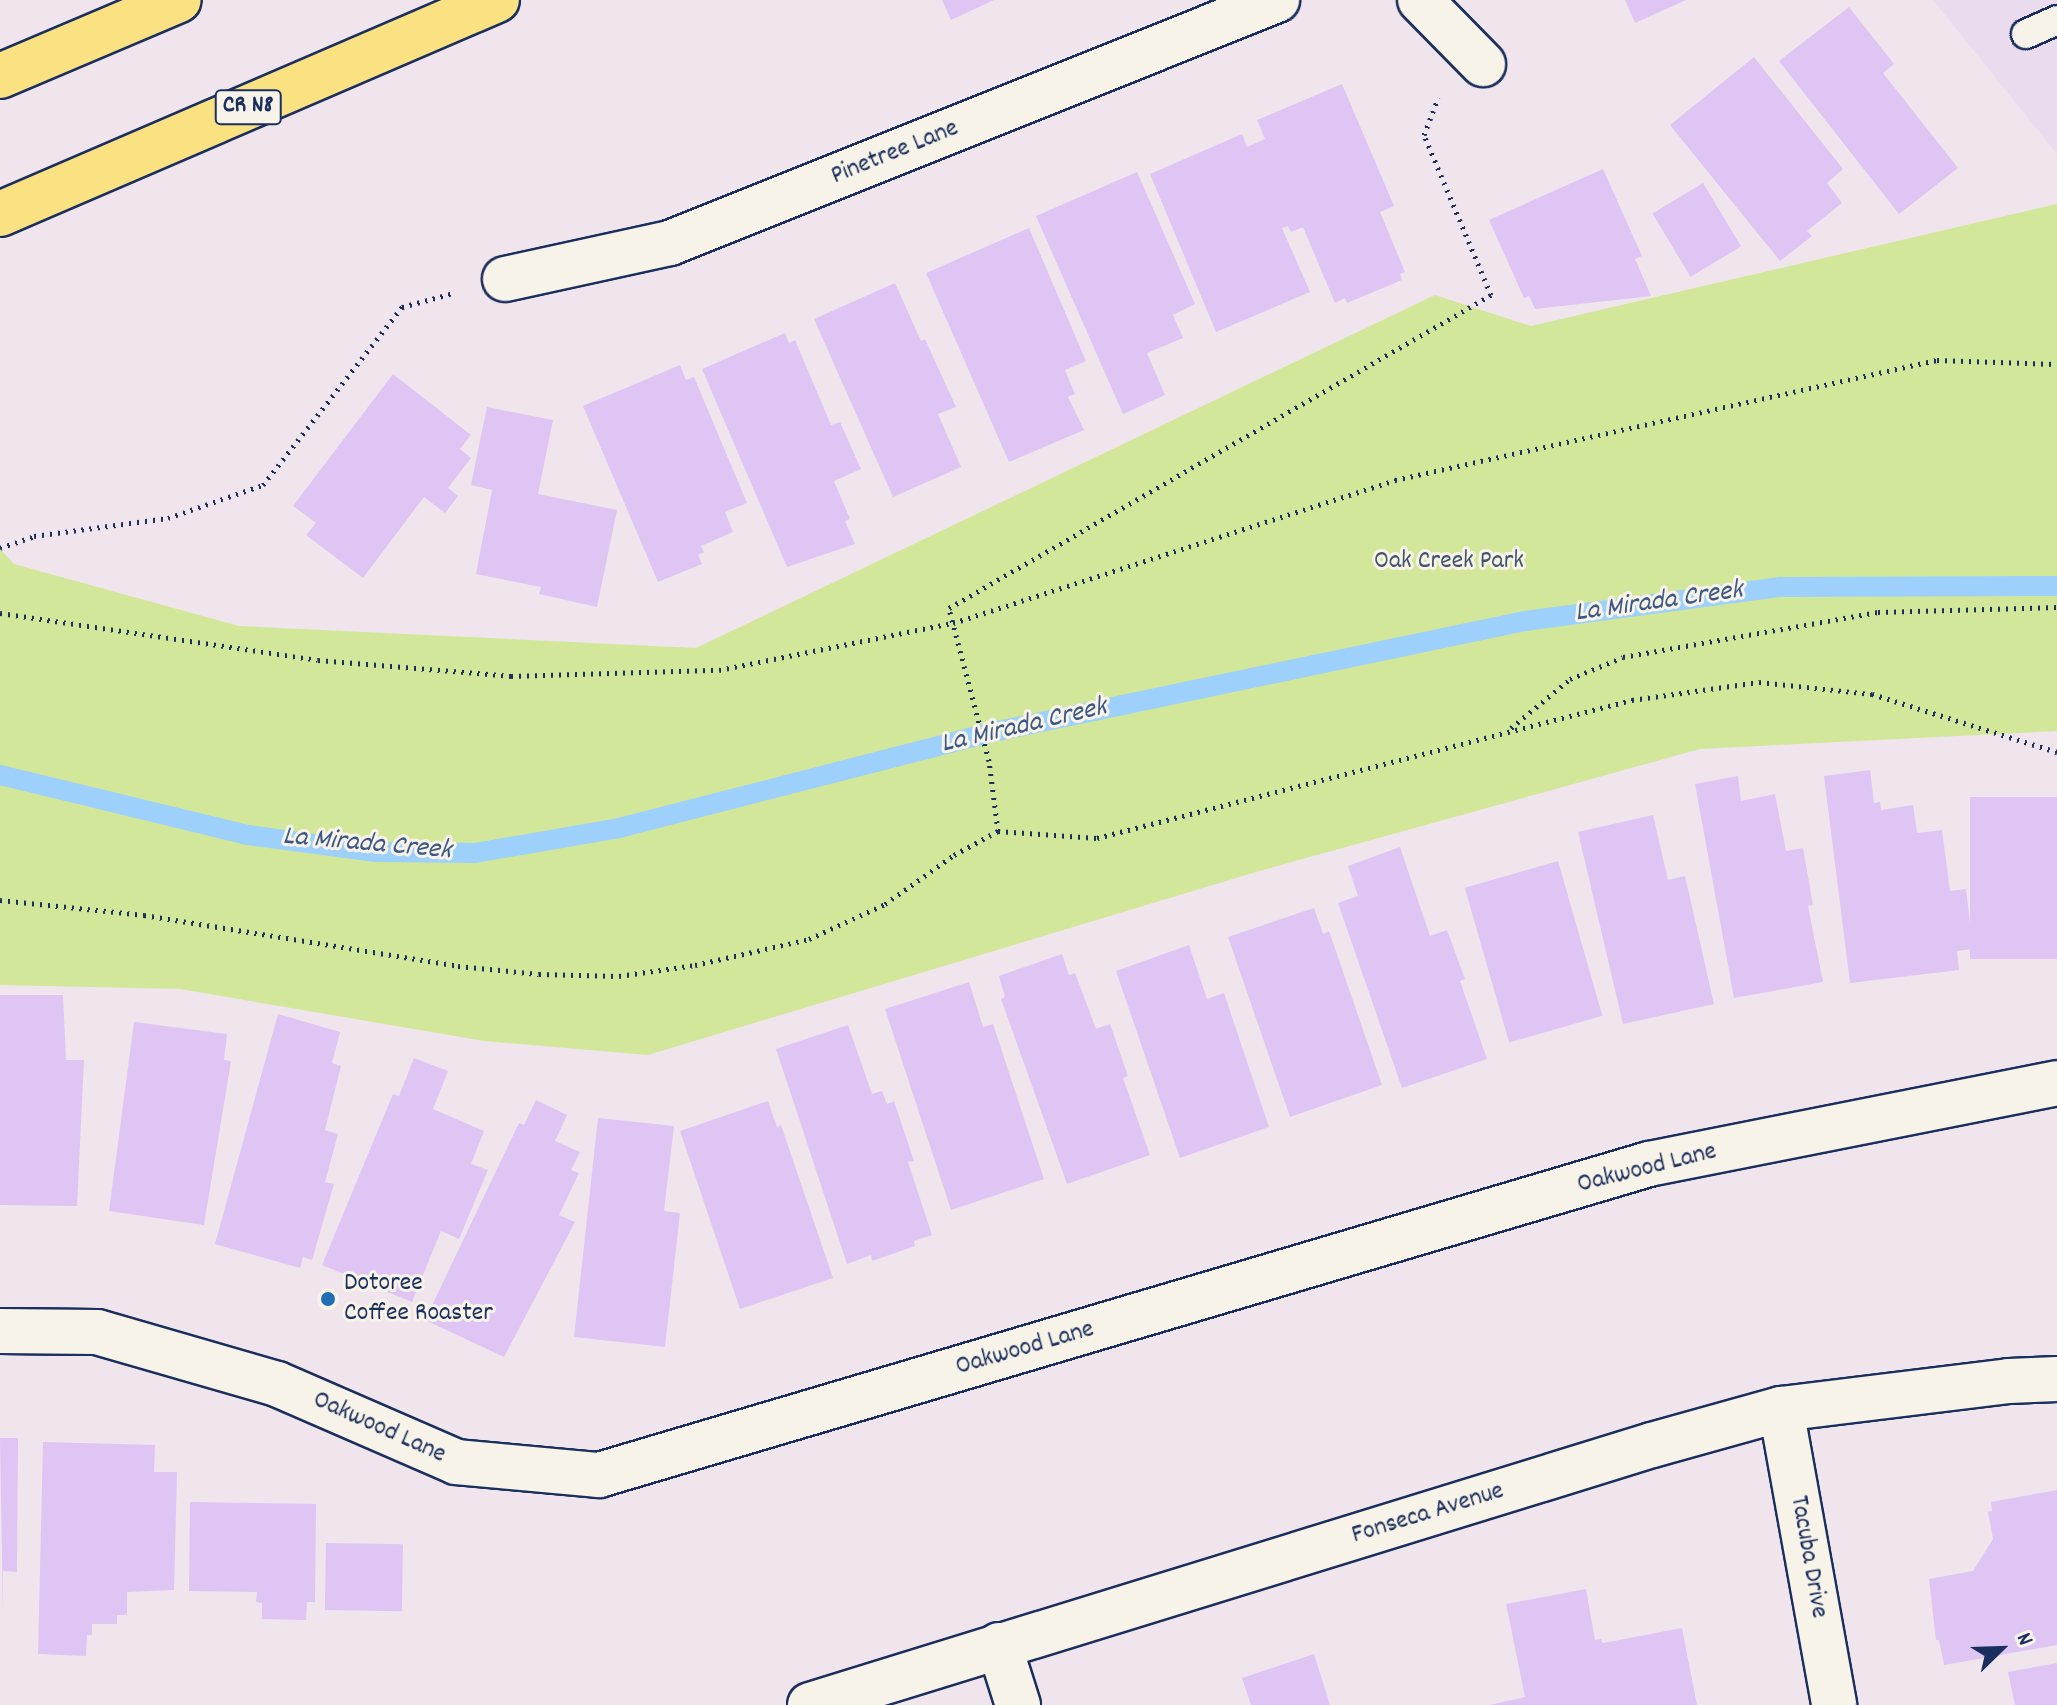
<!DOCTYPE html>
<html>
<head>
<meta charset="utf-8">
<style>
	body { margin:0 }
	#map { position:relative; width:2057px; height:1705px; overflow:hidden; background:#f0e5ec; font-family:Dekko,sans-serif }
	div>[style] { position:absolute }
	.built>* { inset:0; background:#ebdbee }
	.green>* { inset:0; background:#d3e79b }
	.stream>* { height:20px; margin:-10px; padding:0 10px; transform-origin:10px; border-radius:10px; background:#9dd0fa }
	.building>* { inset:0; background:#dfc5f4; transform-origin:0 0 }
	.path>* { height:5px; margin-top:-2.5px; transform-origin:0; background:repeating-linear-gradient(90deg,#1b2f5e 0 2px,transparent 0 8px) }
	.roads { filter:drop-shadow(2px 0 #1b2f5e) drop-shadow(-2px 0 #1b2f5e) drop-shadow(0 2px #1b2f5e) drop-shadow(0 -2px #1b2f5e) }
	.lane>* { height:28px; margin:-14px; padding:0 14px; transform-origin:14px; border-radius:14px; background:#f7f3e8 }
	.street>* { height:44px; margin:-22px; padding:0 22px; transform-origin:22px; border-radius:22px; background:#f7f3e8 }
	.primary>* { height:44px; margin:-22px; padding:0 22px; transform-origin:22px; border-radius:22px; background:#fae181 }
	.dots>* { width:22px; height:22px; translate:-50% -50%; box-sizing:border-box; border:4px solid #f7f3e8; border-radius:50% }
	span { translate:-50% -50%; white-space:nowrap; text-align:center; line-height:1.15; -webkit-text-stroke:6px #f7f3e8; paint-order:stroke }
	.shield-label span { padding:2px 6px; background:#f7f3e8; border:2px solid; border-radius:6px; -webkit-text-stroke-width:0 }
	.shield-label { font-size:24px; color:#1b2f5e; font-weight:700 }
	.street-label { font-size:26px; color:#1b2f5e }
	.park-label { font-size:26px; color:#40546a }
	.poi-label { font-size:26px; color:#1b2f5e }
	.left { translate:0 -50%; text-align:left }
	.water-label { font-size:28px; color:#3c5785; font-style:italic }
	.north { position:absolute; left:1961px; top:1609px; width:80px; height:80px; -webkit-text-stroke:6px #f7f3e8; paint-order:stroke; rotate:67deg; font-size:22px; font-weight:700; line-height:32px; text-align:center; color:#1b2f5e }
	.north::after { content:''; display:block; margin:auto; width:28px; height:36px; background:#1b2f5e; clip-path:polygon(50% 0,100% 100%,50% 72%,0 100%) }
</style>
</head>
<body>
<div id="map">
	<div class="built">
		<i style="clip-path:polygon(1933px 0,2057px 0,2057px 154px)"></i>
	</div>
	<div class="green">
		<i style="clip-path:polygon(2057px 204px,2057px 731px,1700px 749px,1256px 872px,648px 1055px,484px 1041px,180px 989px,0 985px,0 549px,14px 564px,239px 626px,696px 648px,1435px 295px,1531px 326px)"></i>
	</div>
	<div class="stream">
		<i style="left:0;top:775px;width:255px;rotate:13.6deg"></i>
		<i style="left:248px;top:835px;width:129px;rotate:7.6deg"></i>
		<i style="left:376px;top:852px;width:99px;rotate:0.6deg"></i>
		<i style="left:475px;top:853px;width:146px;rotate:-9.8deg"></i>
		<i style="left:619px;top:828px;width:386px;rotate:-14.4deg"></i>
		<i style="left:993px;top:732px;width:543px;rotate:-11.79deg"></i>
		<i style="left:1525px;top:621px;width:258px;rotate:-7.6deg"></i>
		<i style="left:1781px;top:587px;width:276px;rotate:-0.2deg"></i>
	</div>
	<div class="building">
		<i style="clip-path:polygon(942px 0,994px 0,951px 20px)"></i>
		<i style="clip-path:polygon(1625px 0,1686px 0,1635px 23px)"></i>
		<i style="clip-path:polygon(1849px 7px,1894px 64px,1883px 73px,1958px 168px,1899px 214px,1779px 61px)"></i>
		<i style="clip-path:polygon(1754px 57px,1843px 169px,1827px 183px,1842px 203px,1807px 231px,1812px 236px,1780px 261px,1670px 125px)"></i>
		<i style="clip-path:polygon(1342px 84px,1394px 206px,1380px 212px,1405px 272px,1400px 274px,1402px 280px,1347px 303px,1345px 298px,1335px 303px,1303px 227px,1291px 232px,1288px 226px,1282px 228px,1310px 292px,1216px 332px,1150px 174px,1242px 134px,1247px 147px,1265px 139px,1257px 120px)"></i>
		<i style="clip-path:polygon(1603px 169px,1642px 256px,1635px 259px,1651px 296px,1535px 309px,1529px 296px,1524px 298px,1489px 220px)"></i>
		<i style="clip-path:polygon(1137px 172px,1195px 304px,1173px 315px,1183px 338px,1147px 353px,1165px 395px,1123px 414px,1036px 216px)"></i>
		<i style="left:1703px;top:183px;width:74px;height:59px;rotate:59deg"></i>
		<i style="clip-path:polygon(1029px 228px,1086px 361px,1065px 370px,1075px 394px,1068px 397px,1084px 430px,1009px 462px,926px 273px)"></i>
		<i style="clip-path:polygon(895px 283px,921px 341px,925px 339px,956px 407px,938px 414px,961px 467px,893px 497px,814px 319px)"></i>
		<i style="clip-path:polygon(785px 333px,789px 343px,795px 340px,831px 425px,840px 422px,861px 469px,834px 481px,850px 519px,845px 521px,855px 544px,787px 567px,702px 369px)"></i>
		<i style="clip-path:polygon(680px 365px,686px 380px,694px 377px,747px 503px,725px 512px,733px 532px,701px 546px,704px 552px,698px 555px,702px 564px,658px 582px,583px 406px)"></i>
		<i style="clip-path:polygon(393px 374px,471px 435px,460px 449px,471px 458px,448px 488px,458px 496px,445px 513px,424px 497px,363px 578px,306px 535px,316px 523px,293px 506px)"></i>
		<i style="clip-path:polygon(487px 407px,553px 420px,538px 494px,617px 510px,597px 607px,539px 594px,541px 587px,476px 574px,492px 490px,471px 485px)"></i>
		<i style="clip-path:polygon(1870px 770px,1874px 803px,1880px 802px,1881px 810px,1913px 805px,1917px 833px,1942px 830px,1950px 891px,1966px 889px,1973px 949px,1957px 951px,1959px 970px,1850px 983px,1824px 776px)"></i>
		<i style="clip-path:polygon(1738px 776px,1741px 801px,1775px 794px,1786px 851px,1803px 848px,1813px 905px,1808px 906px,1823px 982px,1734px 998px,1695px 784px)"></i>
		<i style="left:2057px;top:797px;width:162px;height:87px;rotate:90deg"></i>
		<i style="clip-path:polygon(1653px 815px,1668px 880px,1685px 876px,1714px 1004px,1623px 1024px,1578px 832px)"></i>
		<i style="clip-path:polygon(1400px 847px,1430px 936px,1447px 930px,1465px 979px,1460px 981px,1487px 1059px,1402px 1088px,1338px 903px,1358px 896px,1348px 866px)"></i>
		<i style="left:1558px;top:861px;width:161px;height:97px;rotate:74deg"></i>
		<i style="clip-path:polygon(1314px 908px,1323px 934px,1329px 931px,1382px 1085px,1290px 1117px,1228px 937px)"></i>
		<i style="clip-path:polygon(1189px 945px,1207px 999px,1224px 993px,1269px 1127px,1180px 1158px,1116px 971px)"></i>
		<i style="clip-path:polygon(1062px 954px,1069px 975px,1075px 973px,1096px 1029px,1110px 1024px,1128px 1076px,1123px 1078px,1150px 1155px,1067px 1184px,1001px 999px,1005px 997px,999px 976px)"></i>
		<i style="clip-path:polygon(969px 982px,983px 1027px,993px 1024px,1044px 1179px,951px 1210px,885px 1009px)"></i>
		<i style="clip-path:polygon(0 995px,63px 995px,66px 1060px,84px 1060px,77px 1206px,0 1205px)"></i>
		<i style="clip-path:polygon(278px 1014px,340px 1032px,332px 1063px,341px 1066px,325px 1130px,338px 1134px,325px 1182px,334px 1184px,312px 1260px,303px 1257px,300px 1268px,215px 1244px)"></i>
		<i style="clip-path:polygon(134px 1022px,227px 1034px,224px 1060px,231px 1061px,204px 1225px,109px 1211px)"></i>
		<i style="clip-path:polygon(848px 1025px,872px 1094px,882px 1091px,887px 1104px,894px 1101px,914px 1161px,908px 1162px,932px 1235px,914px 1241px,915px 1246px,872px 1261px,871px 1255px,847px 1264px,776px 1049px)"></i>
		<i style="clip-path:polygon(414px 1058px,448px 1071px,433px 1109px,484px 1131px,471px 1164px,488px 1170px,459px 1239px,441px 1231px,412px 1302px,322px 1265px,393px 1094px,399px 1096px)"></i>
		<i style="clip-path:polygon(536px 1100px,567px 1115px,555px 1141px,580px 1152px,571px 1170px,579px 1173px,559px 1215px,575px 1222px,504px 1357px,425px 1320px,519px 1123px,524px 1125px)"></i>
		<i style="clip-path:polygon(768px 1101px,777px 1127px,781px 1125px,833px 1278px,740px 1309px,680px 1131px)"></i>
		<i style="clip-path:polygon(598px 1118px,674px 1126px,664px 1211px,680px 1213px,665px 1347px,574px 1337px)"></i>
		<i style="clip-path:polygon(0 1438px,18px 1438px,17px 1572px,3px 1571px,3px 1611px)"></i>
		<i style="clip-path:polygon(43px 1442px,155px 1445px,154px 1472px,177px 1472px,174px 1590px,127px 1592px,127px 1615px,117px 1615px,117px 1624px,92px 1624px,92px 1635px,87px 1635px,86px 1656px,38px 1654px)"></i>
		<i style="clip-path:polygon(2057px 1490px,2057px 1645px,1944px 1665px,1939px 1640px,1936px 1640px,1929px 1579px,1973px 1571px,1993px 1539px,1988px 1512px,1992px 1511px,1991px 1502px)"></i>
		<i style="clip-path:polygon(190px 1502px,316px 1504px,315px 1602px,307px 1602px,306px 1620px,262px 1619px,262px 1603px,256px 1602px,257px 1592px,189px 1591px)"></i>
		<i style="left:326px;top:1543px;width:77px;height:67px;rotate:1deg"></i>
		<i style="clip-path:polygon(1586px 1589px,1595px 1640px,1601px 1639px,1603px 1643px,1682px 1628px,1697px 1705px,1490px 1705px,1525px 1697px,1506px 1604px)"></i>
		<i style="clip-path:polygon(1314px 1654px,1330px 1705px,1251px 1705px,1242px 1678px)"></i>
		<i style="clip-path:polygon(2057px 1663px,2057px 1705px,2015px 1705px,2008px 1672px)"></i>
	</div>
	<div class="path">
		<i style="left:0;top:548px;width:36px;rotate:-19deg"></i>
		<i style="left:34px;top:536px;width:135px;rotate:-7.7deg"></i>
		<i style="left:168px;top:518px;width:101px;rotate:-19.2deg"></i>
		<i style="left:263px;top:485px;width:226px;rotate:-52deg"></i>
		<i style="left:402px;top:307px;width:54px;rotate:-15.1deg"></i>
		<i style="left:0;top:613px;width:321px;rotate:8.4deg"></i>
		<i style="left:318px;top:660px;width:194px;rotate:4.7deg"></i>
		<i style="left:511px;top:676px;width:208px;rotate:-1.7deg"></i>
		<i style="left:719px;top:670px;width:239px;rotate:-11.4deg"></i>
		<i style="left:953px;top:623px;width:465px;rotate:-17.9deg"></i>
		<i style="left:1395px;top:480px;width:555px;rotate:-12.48deg"></i>
		<i style="left:1937px;top:360px;width:120px;rotate:1.9deg"></i>
		<i style="left:1511px;top:728px;width:77px;rotate:-39.7deg"></i>
		<i style="left:1570px;top:679px;width:57px;rotate:-22.5deg"></i>
		<i style="left:1623px;top:657px;width:259px;rotate:-10deg"></i>
		<i style="left:1878px;top:612px;width:179px;rotate:-1.6deg"></i>
		<i style="left:998px;top:831px;width:71px;rotate:-97.3deg"></i>
		<i style="left:989px;top:761px;width:158px;rotate:-104.7deg"></i>
		<i style="left:949px;top:608px;width:626px;rotate:-30.01deg"></i>
		<i style="left:1491px;top:295px;width:173px;rotate:-112.7deg"></i>
		<i style="left:1424px;top:135px;width:40px;rotate:-69deg"></i>
		<i style="left:0;top:900px;width:145px;rotate:5.9deg"></i>
		<i style="left:144px;top:915px;width:318px;rotate:9.2deg"></i>
		<i style="left:458px;top:966px;width:81px;rotate:5.6deg"></i>
		<i style="left:539px;top:974px;width:80px;rotate:1.4deg"></i>
		<i style="left:619px;top:976px;width:77px;rotate:-8.2deg"></i>
		<i style="left:695px;top:965px;width:117px;rotate:-12.8deg"></i>
		<i style="left:809px;top:939px;width:84px;rotate:-24.7deg"></i>
		<i style="left:885px;top:904px;width:85px;rotate:-35.4deg"></i>
		<i style="left:954px;top:855px;width:50px;rotate:-28.6deg"></i>
		<i style="left:998px;top:831px;width:99px;rotate:4deg"></i>
		<i style="left:1097px;top:838px;width:553px;rotate:-14.46deg"></i>
		<i style="left:1632px;top:700px;width:128px;rotate:-8.1deg"></i>
		<i style="left:1759px;top:682px;width:114px;rotate:6.1deg"></i>
		<i style="left:1872px;top:694px;width:194px;rotate:17.4deg"></i>
	</div>
	<div class="roads">
		<div class="lane">
			<i style="left:2026px;top:34px;width:34px;rotate:-24deg"></i>
		</div>
		<div class="street">
			<i style="left:1420px;top:0;width:90px;rotate:45.5deg"></i>
			<i style="left:505px;top:279px;width:169px;rotate:-12.3deg"></i>
			<i style="left:670px;top:243px;width:654px;rotate:-21.82deg"></i>
			<i style="left:0;top:1331px;width:97px;rotate:0.6deg"></i>
			<i style="left:97px;top:1332px;width:187px;rotate:16.1deg"></i>
			<i style="left:277px;top:1384px;width:195px;rotate:23.5deg"></i>
			<i style="left:456px;top:1462px;width:144px;rotate:5.2deg"></i>
			<i style="left:599px;top:1475px;width:1095px;rotate:-16.5deg"></i>
			<i style="left:1649px;top:1164px;width:416px;rotate:-11.2deg"></i>
			<i style="left:1781px;top:1409px;width:301px;rotate:79.8deg"></i>
			<i style="left:999px;top:1645px;width:63px;rotate:72.4deg"></i>
			<i style="left:810px;top:1705px;width:881px;rotate:-17.16deg"></i>
			<i style="left:1652px;top:1445px;width:134px;rotate:-15.6deg"></i>
			<i style="left:1781px;top:1409px;width:230px;rotate:-7deg"></i>
			<i style="left:2009px;top:1381px;width:48px;rotate:-2.4deg"></i>
		</div>
		<div class="primary">
			<i style="left:0;top:76px;width:194px;rotate:-23deg"></i>
			<i style="left:0;top:214px;width:541px;rotate:-23.3deg"></i>
		</div>
	</div>
	<div class="dots">
		<i style="left:328px;top:1299px;background:#1f6fb2"></i>
	</div>
	<div class="shield-label">
		<span style="left:248px;top:107px">CR N8</span>
	</div>
	<div class="street-label">
		<span style="left:895px;top:153px;rotate:-22deg">Pinetree Lane</span>
		<span style="left:1647px;top:1169px;rotate:-14deg">Oakwood Lane</span>
		<span style="left:1025px;top:1349px;rotate:-16deg">Oakwood Lane</span>
		<span style="left:379px;top:1428px;rotate:24deg">Oakwood Lane</span>
		<span style="left:1428px;top:1514px;rotate:-17deg">Fonseca Avenue</span>
		<span style="left:1808px;top:1557px;rotate:80deg">Tacuba Drive</span>
	</div>
	<div class="park-label">
		<span style="left:1449px;top:562px">Oak Creek Park</span>
	</div>
	<div class="poi-label">
		<span class="left" style="left:344px;top:1299px">Dotoree<br>Coffee Roaster</span>
	</div>
	<div class="water-label">
		<span style="left:1659px;top:603px;rotate:-8deg">La Mirada Creek</span>
		<span style="left:1024px;top:727px;rotate:-13deg">La Mirada Creek</span>
		<span style="left:367px;top:845px;rotate:5deg">La Mirada Creek</span>
	</div>
	<div class="north">N</div>
</div>
</body>
</html>
